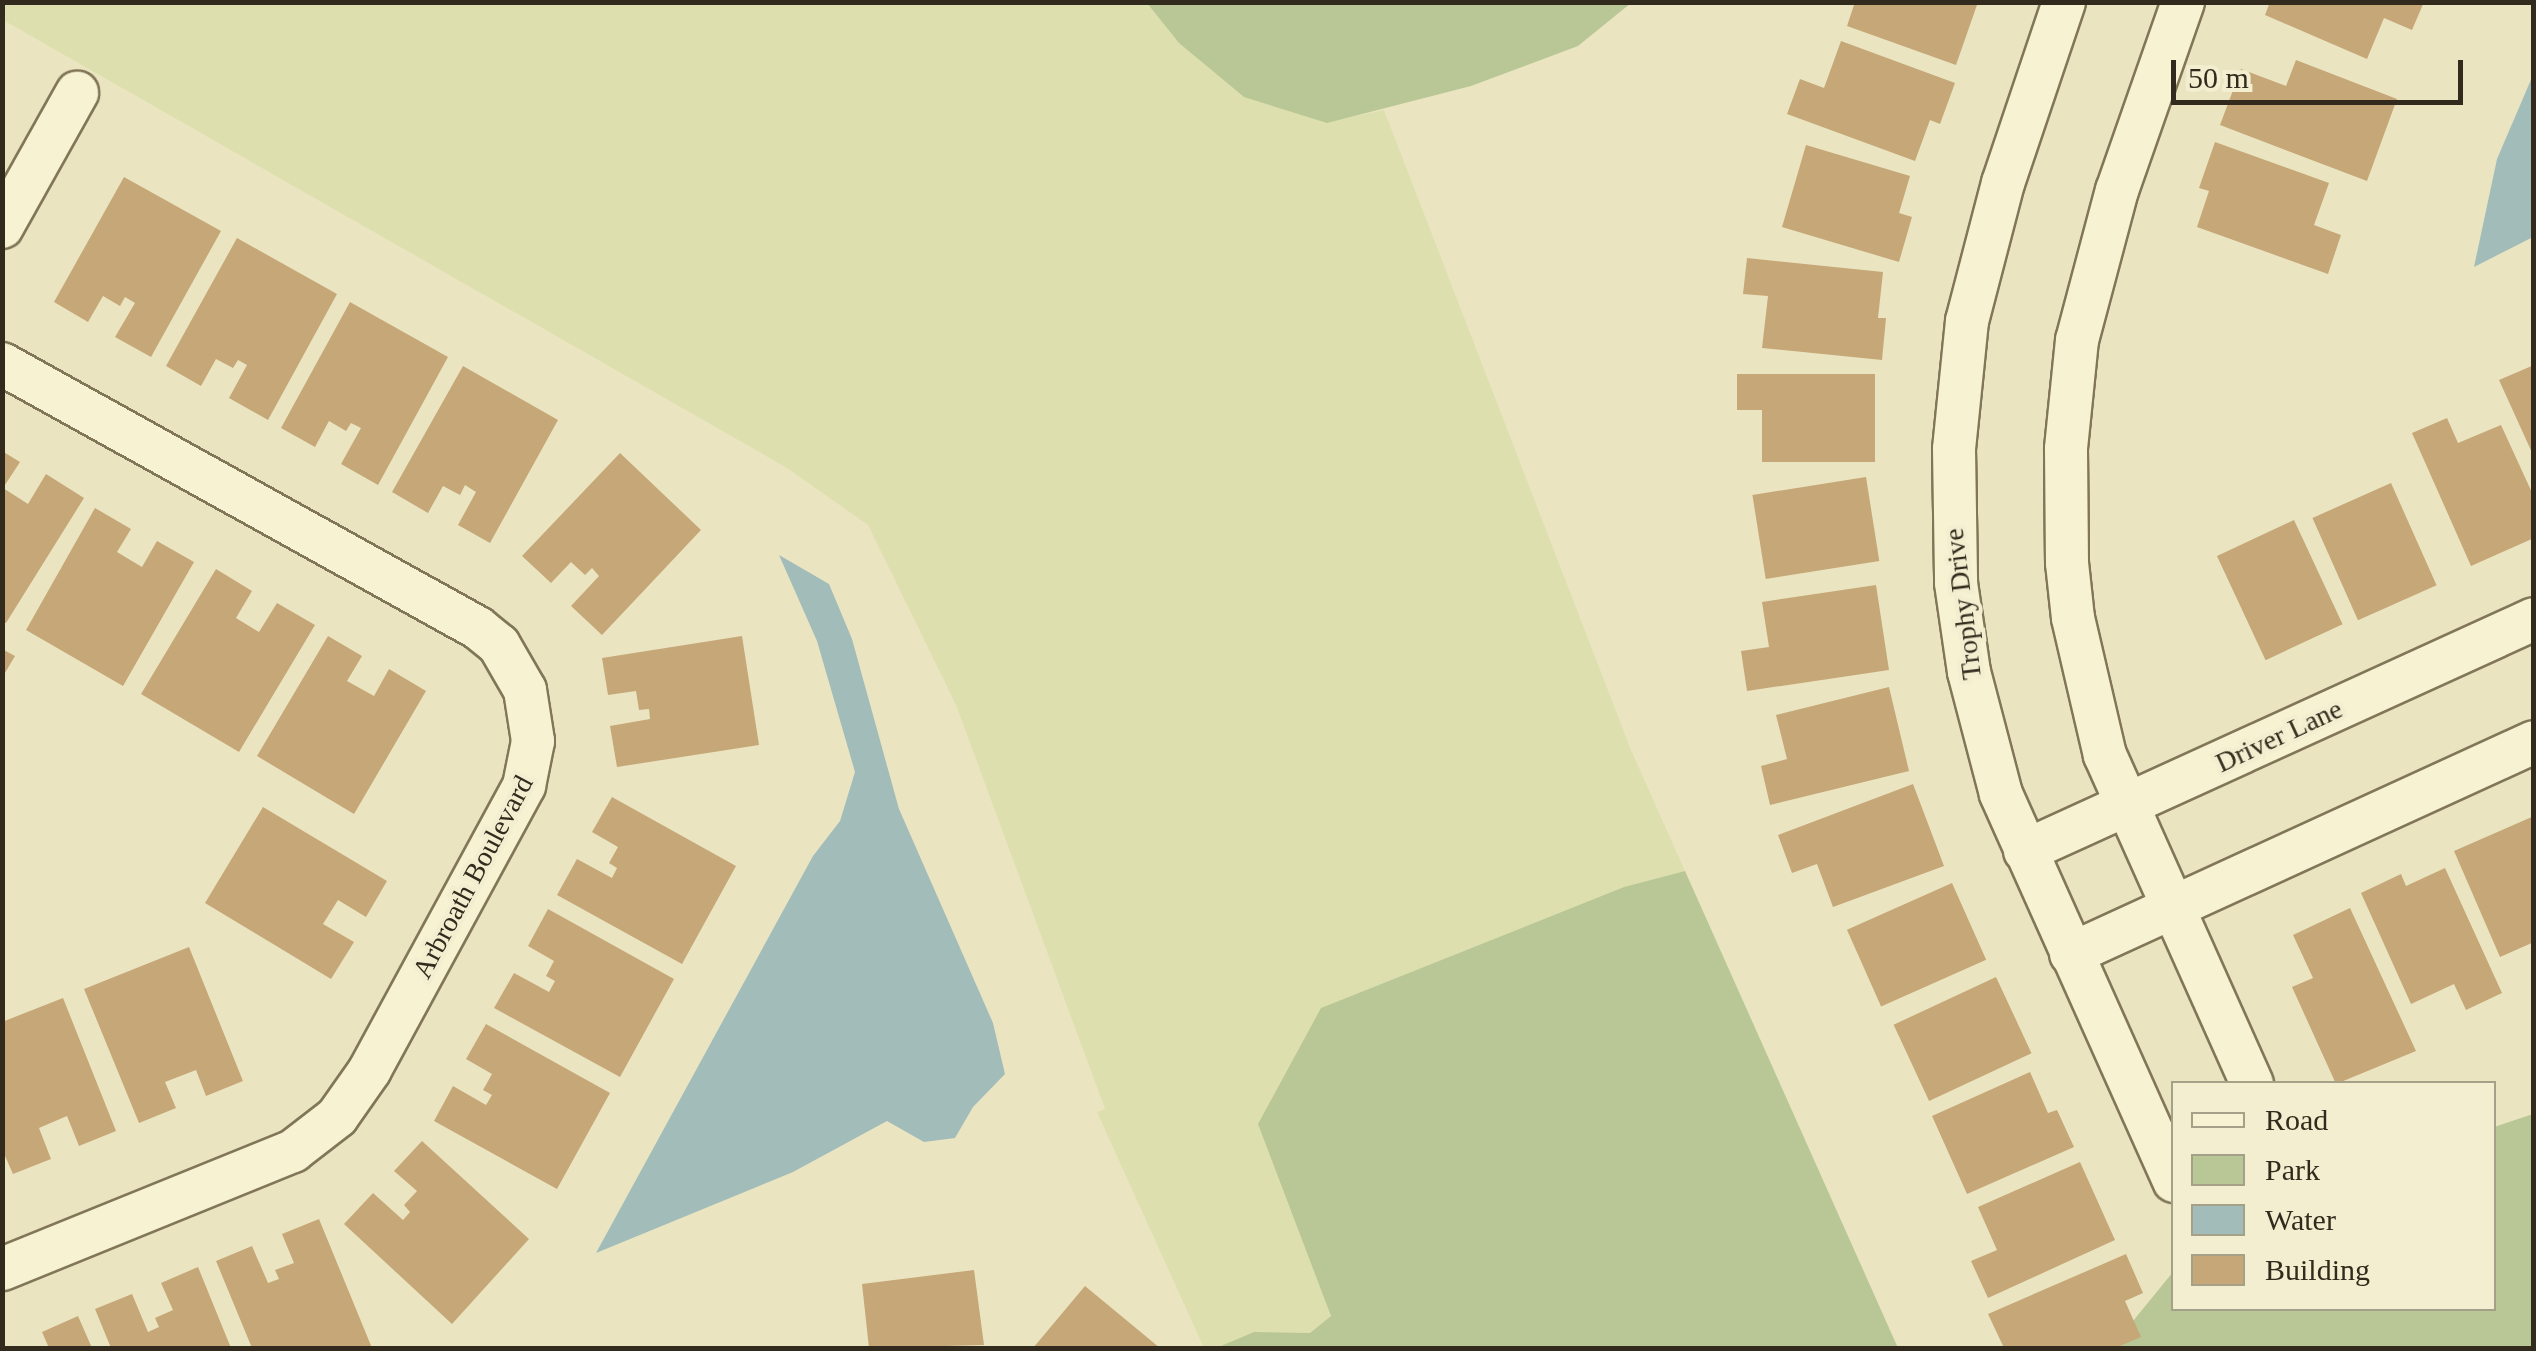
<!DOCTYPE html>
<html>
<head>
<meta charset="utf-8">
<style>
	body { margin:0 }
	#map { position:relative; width:2536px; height:1351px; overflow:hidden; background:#eae5c0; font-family:Georgia,serif }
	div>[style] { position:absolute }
	.farmland>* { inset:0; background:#dedfae }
	.green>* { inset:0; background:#b8c795 }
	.water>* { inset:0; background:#a2bcba }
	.building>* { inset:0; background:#c6a778; transform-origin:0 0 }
	.roads { filter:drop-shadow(2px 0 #827659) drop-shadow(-2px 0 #827659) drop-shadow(0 2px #827659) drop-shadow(0 -2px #827659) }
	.street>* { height:42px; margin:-21px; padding:0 21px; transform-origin:21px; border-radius:21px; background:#f6f2d2 }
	span { translate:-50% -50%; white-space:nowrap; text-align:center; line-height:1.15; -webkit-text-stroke:8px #f2eecf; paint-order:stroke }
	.street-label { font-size:28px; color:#322b1d }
	.frame { position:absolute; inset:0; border:5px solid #322b1d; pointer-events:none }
	.legend { position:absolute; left:2171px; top:1081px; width:325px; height:230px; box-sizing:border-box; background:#f2eecf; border:2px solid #a5a088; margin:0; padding:12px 18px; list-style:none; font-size:30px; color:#322b1d }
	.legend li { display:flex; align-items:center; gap:20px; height:50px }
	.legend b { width:50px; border:2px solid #a5a088 }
	.scale { position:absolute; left:2171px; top:60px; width:292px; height:45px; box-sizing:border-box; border:5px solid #322b1d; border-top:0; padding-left:12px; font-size:30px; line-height:35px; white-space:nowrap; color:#322b1d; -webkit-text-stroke:8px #f2eecf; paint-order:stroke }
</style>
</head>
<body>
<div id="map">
	<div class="farmland">
		<i style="clip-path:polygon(3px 2px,1147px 3px,1179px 43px,1327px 122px,1384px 110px,1631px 750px,1685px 871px,1624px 887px,1321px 1008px,1303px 1234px,1331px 1317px,1310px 1333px,1254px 1332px,1216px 1348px,1204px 1348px,1097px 1112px,1105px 1109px,956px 705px,868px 525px,787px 468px,3px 20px)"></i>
	</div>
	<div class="green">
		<i style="clip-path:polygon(1147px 3px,1631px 3px,1578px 46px,1471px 86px,1327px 123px,1244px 97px,1179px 43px)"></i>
		<i style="clip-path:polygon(1685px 871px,1898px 1348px,1216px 1348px,1254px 1332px,1310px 1333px,1331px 1316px,1258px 1124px,1321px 1008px,1624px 887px)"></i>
		<i style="clip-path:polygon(2533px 1114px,2533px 1348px,2111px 1348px,2173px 1272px,2174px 1308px,2494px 1308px,2494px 1127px)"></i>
	</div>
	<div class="water">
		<i style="clip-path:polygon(2533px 75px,2533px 237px,2474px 267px,2497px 159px)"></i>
		<i style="clip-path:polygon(779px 555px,829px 584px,852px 639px,899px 809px,993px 1023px,1005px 1074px,973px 1107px,955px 1138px,924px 1142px,887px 1121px,793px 1172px,596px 1253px,813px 856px,840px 821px,855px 772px,817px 641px)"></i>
	</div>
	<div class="building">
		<i style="clip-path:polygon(1855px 2px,1978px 2px,1956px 65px,1847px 26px)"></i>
		<i style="clip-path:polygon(2270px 2px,2424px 2px,2412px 30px,2384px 18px,2367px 59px,2265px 15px)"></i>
		<i style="clip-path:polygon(1841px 41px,1955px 83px,1940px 124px,1930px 120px,1915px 161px,1787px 114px,1800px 79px,1824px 88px)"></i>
		<i style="clip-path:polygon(2296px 60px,2397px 99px,2367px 181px,2220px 125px,2241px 69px,2286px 86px)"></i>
		<i style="clip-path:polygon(2215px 142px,2329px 183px,2314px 225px,2341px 235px,2328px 274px,2197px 227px,2209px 191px,2199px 188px)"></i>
		<i style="clip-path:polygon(1806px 145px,1910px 176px,1899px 213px,1912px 217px,1899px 262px,1782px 227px)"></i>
		<i style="clip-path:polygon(124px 177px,221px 231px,151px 357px,115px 337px,135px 303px,125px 297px,120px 306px,103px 296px,88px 322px,54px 302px)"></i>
		<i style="clip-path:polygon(237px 238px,337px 294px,268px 420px,229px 398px,247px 365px,238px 360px,233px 368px,216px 359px,201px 386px,166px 366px)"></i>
		<i style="clip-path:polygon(1747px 258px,1883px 272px,1878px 318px,1886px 318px,1882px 360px,1762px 348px,1768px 296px,1743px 294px)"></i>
		<i style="clip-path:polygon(350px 302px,448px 357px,378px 485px,341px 464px,361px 428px,351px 423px,346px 431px,329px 421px,315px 447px,281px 428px)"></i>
		<i style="clip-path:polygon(2534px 365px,2534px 457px,2499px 380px)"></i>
		<i style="clip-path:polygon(463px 366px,558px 420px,490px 543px,458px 525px,476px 492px,465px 485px,460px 495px,443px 486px,428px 513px,392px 492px)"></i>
		<i style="clip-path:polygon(1737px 374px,1875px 374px,1875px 462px,1762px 462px,1762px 410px,1737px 410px)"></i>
		<i style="clip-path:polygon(2447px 418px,2458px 443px,2501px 425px,2534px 497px,2534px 538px,2471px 566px,2412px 433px)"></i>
		<i style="clip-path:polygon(2px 451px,20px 462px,3px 488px,28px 504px,46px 474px,84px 498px,6px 623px,2px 621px)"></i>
		<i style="clip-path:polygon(620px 453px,701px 530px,602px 635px,571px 606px,599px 576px,592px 568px,585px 575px,571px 562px,551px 583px,522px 556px)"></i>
		<i style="left:1866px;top:477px;width:85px;height:115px;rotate:81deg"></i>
		<i style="left:2391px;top:483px;width:112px;height:86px;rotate:66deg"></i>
		<i style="clip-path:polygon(95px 508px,131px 529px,117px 552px,142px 567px,157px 541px,194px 562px,123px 686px,26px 630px)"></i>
		<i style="left:2294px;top:520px;width:115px;height:85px;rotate:65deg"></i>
		<i style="clip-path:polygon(216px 569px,252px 591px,236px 618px,259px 632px,277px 603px,315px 625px,239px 752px,141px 694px)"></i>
		<i style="clip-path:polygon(1876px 585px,1889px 670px,1747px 691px,1741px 651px,1769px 647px,1762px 602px)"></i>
		<i style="clip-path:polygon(328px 636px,362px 656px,347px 681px,374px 696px,389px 669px,426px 691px,354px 814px,257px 756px)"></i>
		<i style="clip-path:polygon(742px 636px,759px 745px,617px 767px,610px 726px,650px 719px,649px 709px,639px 710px,636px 691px,608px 695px,602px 658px)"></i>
		<i style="clip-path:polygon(2px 649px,15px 656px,2px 678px)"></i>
		<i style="clip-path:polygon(1889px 687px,1909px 771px,1770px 805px,1761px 766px,1787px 759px,1776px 715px)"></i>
		<i style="clip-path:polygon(1913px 784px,1944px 866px,1833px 907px,1817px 864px,1792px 873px,1778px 835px)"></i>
		<i style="clip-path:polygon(612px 797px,736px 866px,682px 964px,557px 895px,577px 859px,612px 878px,617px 868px,609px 863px,618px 847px,592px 832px)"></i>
		<i style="clip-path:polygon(263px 807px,387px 881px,366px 917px,338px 900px,323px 924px,354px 942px,331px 979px,205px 903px)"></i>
		<i style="clip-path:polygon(2534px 816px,2534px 942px,2500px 957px,2454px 851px)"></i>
		<i style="clip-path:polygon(2445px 868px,2502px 993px,2466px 1010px,2454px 984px,2411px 1004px,2361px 893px,2401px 874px,2406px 886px)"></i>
		<i style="left:1952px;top:883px;width:84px;height:115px;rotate:66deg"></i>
		<i style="clip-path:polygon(2350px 908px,2416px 1051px,2336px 1084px,2292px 987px,2313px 978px,2293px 935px)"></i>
		<i style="clip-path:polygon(548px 909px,674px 979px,620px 1077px,494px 1008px,514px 973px,549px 992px,555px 981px,546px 976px,554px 961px,528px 946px)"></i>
		<i style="clip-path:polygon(189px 947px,243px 1081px,206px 1096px,196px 1070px,165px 1082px,176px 1108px,139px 1123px,84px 989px)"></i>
		<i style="left:1996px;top:977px;width:84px;height:113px;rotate:65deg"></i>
		<i style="clip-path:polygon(63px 998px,116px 1131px,79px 1146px,67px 1116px,39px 1128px,51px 1159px,13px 1174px,2px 1149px,2px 1022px)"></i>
		<i style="clip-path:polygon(486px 1024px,610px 1093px,557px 1189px,434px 1121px,453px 1086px,486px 1105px,492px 1095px,483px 1090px,492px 1074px,466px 1059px)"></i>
		<i style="clip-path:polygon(2030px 1072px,2048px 1113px,2057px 1110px,2074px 1147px,1967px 1194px,1932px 1116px)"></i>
		<i style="clip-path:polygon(422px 1141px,529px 1239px,452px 1324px,344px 1224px,373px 1193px,403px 1220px,410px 1212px,404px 1205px,417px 1191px,394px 1171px)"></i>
		<i style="clip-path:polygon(2080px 1162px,2115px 1240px,1988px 1298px,1971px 1261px,1997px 1250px,1978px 1207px)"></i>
		<i style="clip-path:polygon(319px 1219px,372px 1348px,252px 1348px,216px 1261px,252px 1246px,268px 1283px,279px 1279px,275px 1270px,294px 1263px,282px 1234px)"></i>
		<i style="clip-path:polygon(2126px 1254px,2143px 1293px,2125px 1301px,2141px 1337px,2115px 1348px,2004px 1348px,1988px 1314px)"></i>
		<i style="clip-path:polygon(198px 1267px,231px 1348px,111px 1348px,95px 1309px,132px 1294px,148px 1332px,159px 1327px,155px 1318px,173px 1310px,161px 1283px)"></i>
		<i style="clip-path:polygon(974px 1270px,984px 1345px,869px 1348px,862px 1284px)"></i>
		<i style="clip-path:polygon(1085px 1286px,1160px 1348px,1033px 1348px)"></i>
		<i style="clip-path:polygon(78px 1316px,92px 1348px,49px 1348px,42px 1332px)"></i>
	</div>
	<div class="roads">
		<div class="street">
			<i style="left:2064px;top:2px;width:191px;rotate:108.6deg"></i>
			<i style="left:2003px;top:183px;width:143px;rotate:104.6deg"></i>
			<i style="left:1967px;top:321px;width:129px;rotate:95.8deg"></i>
			<i style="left:1954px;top:449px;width:134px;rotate:89.1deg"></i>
			<i style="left:1956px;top:583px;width:90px;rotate:81.7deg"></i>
			<i style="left:1969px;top:672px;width:126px;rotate:75.3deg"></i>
			<i style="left:2001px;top:794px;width:424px;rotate:65.9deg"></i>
			<i style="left:2183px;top:2px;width:199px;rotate:109.3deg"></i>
			<i style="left:2117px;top:190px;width:155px;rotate:104.9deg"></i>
			<i style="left:2077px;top:340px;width:110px;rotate:95.8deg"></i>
			<i style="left:2066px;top:449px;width:114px;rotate:89.5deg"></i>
			<i style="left:2067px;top:563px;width:55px;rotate:83.8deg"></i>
			<i style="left:2073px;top:618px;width:141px;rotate:76.9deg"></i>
			<i style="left:2105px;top:755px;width:360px;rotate:65.9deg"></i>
			<i style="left:2px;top:227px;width:154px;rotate:-60.8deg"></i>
			<i style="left:2px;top:364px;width:544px;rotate:29.01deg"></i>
			<i style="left:478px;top:628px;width:27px;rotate:39deg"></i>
			<i style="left:499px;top:645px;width:52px;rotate:60deg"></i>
			<i style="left:525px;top:690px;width:52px;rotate:81.1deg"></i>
			<i style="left:533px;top:741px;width:46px;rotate:101.3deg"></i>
			<i style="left:524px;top:786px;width:323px;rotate:118.5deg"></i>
			<i style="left:370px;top:1070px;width:57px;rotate:125.1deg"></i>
			<i style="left:337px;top:1117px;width:56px;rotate:142.3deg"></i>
			<i style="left:293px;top:1151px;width:314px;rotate:157.9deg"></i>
			<i style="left:2025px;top:851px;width:559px;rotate:-24.5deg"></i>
			<i style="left:2071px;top:954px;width:509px;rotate:-24.6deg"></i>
		</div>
	</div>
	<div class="street-label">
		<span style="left:1963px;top:604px;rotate:-97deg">Trophy Drive</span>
		<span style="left:2279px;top:736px;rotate:-25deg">Driver Lane</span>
		<span style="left:473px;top:877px;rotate:-62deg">Arbroath Boulevard</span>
	</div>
	<div class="frame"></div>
	<ul class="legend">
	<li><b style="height:12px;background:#f6f2d2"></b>Road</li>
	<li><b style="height:28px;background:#b8c795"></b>Park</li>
	<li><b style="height:28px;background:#a2bcba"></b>Water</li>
	<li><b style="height:28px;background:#c6a778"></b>Building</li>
	</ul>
	<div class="scale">50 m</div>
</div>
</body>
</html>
